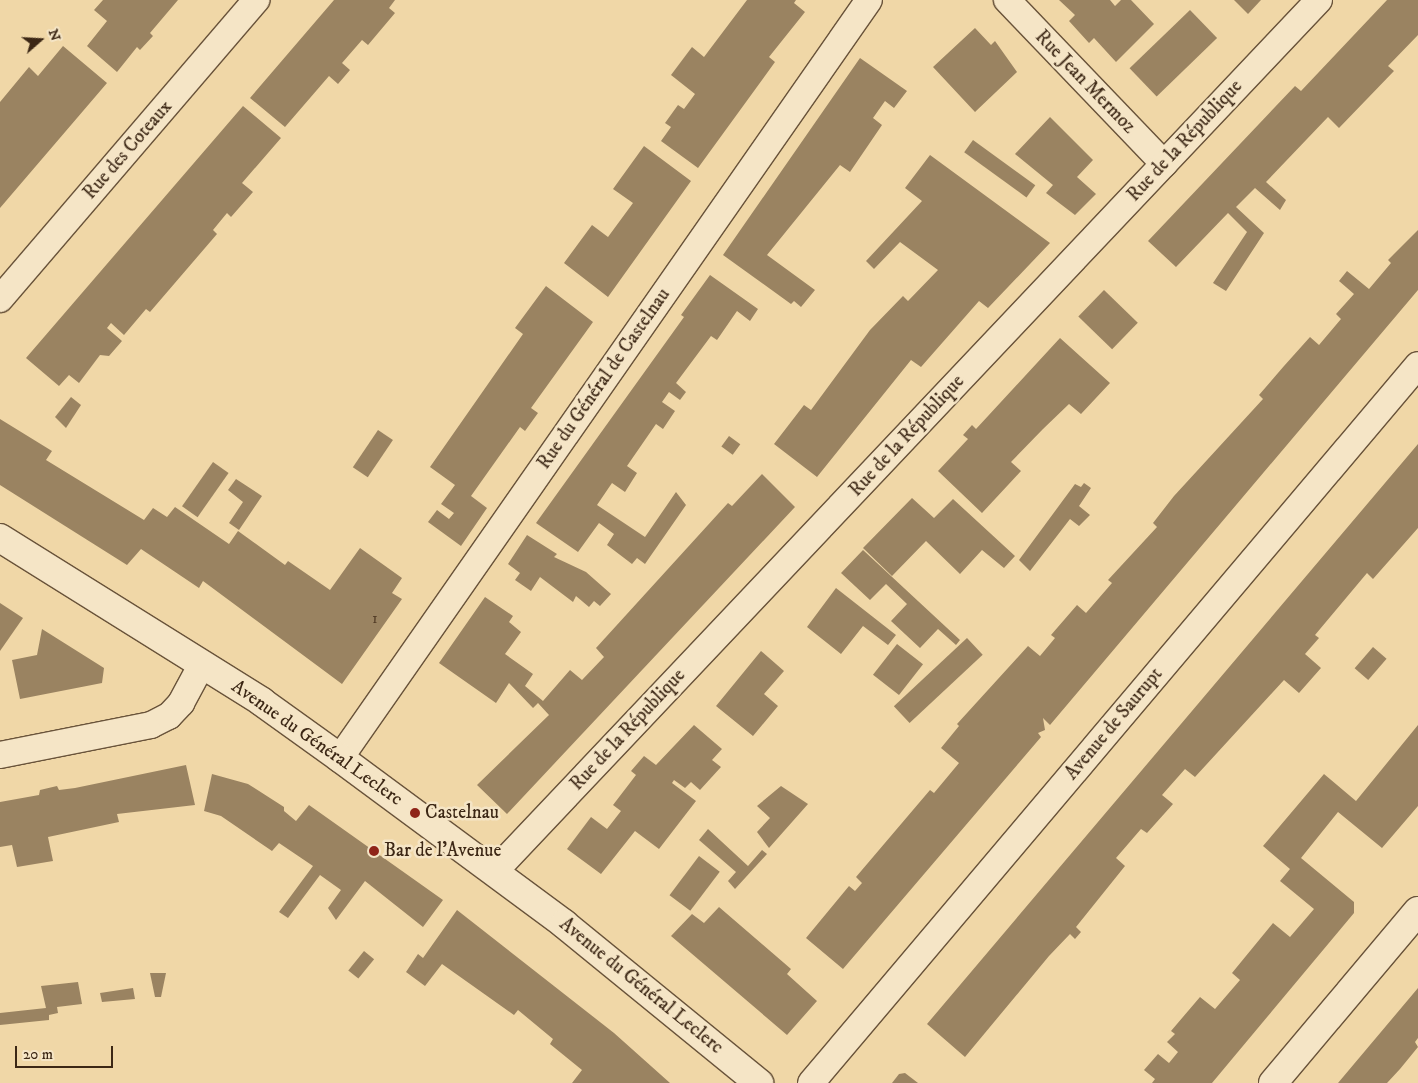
<!DOCTYPE html>
<html>
<head>
<meta charset="utf-8">
<style>
	body { margin:0 }
	#map { position:relative; width:1418px; height:1083px; overflow:hidden; background:#f0d7a7; font-family:"IM FELL DW Pica",serif }
	div>[style] { position:absolute }
	.building>* { inset:0; background:#9a8361; transform-origin:0 0 }
	.roads { filter:drop-shadow(1px 0 #69533a) drop-shadow(-1px 0 #69533a) drop-shadow(0 1px #69533a) drop-shadow(0 -1px #69533a) }
	.street>* { height:26px; margin:-13px; padding:0 13px; transform-origin:13px; border-radius:13px; background:#f5e5c6 }
	.secondary>* { height:28px; margin:-14px; padding:0 14px; transform-origin:14px; border-radius:14px; background:#f5e5c6 }
	.dots>* { width:14px; height:14px; translate:-50% -50%; box-sizing:border-box; border:2px solid #f5e5c6; border-radius:50% }
	span { translate:-50% -50%; white-space:nowrap; text-align:center; line-height:1.15; -webkit-text-stroke:5px #f5e5c6; paint-order:stroke }
	.number-label { font-size:16px; color:#543e28 }
	.number-label span { -webkit-text-stroke-width:0 }
	.street-label { font-size:19px; color:#3c2715 }
	.poi-label { font-size:19px; color:#3c2715 }
	.left { translate:0 -50%; text-align:left }
	.north { position:absolute; left:15px; top:15px; width:50px; height:50px; -webkit-text-stroke:4px #f5e5c6; paint-order:stroke; rotate:71deg; font-size:14px; font-weight:700; line-height:20px; text-align:center; color:#3c2715 }
	.north::after { content:''; display:block; margin:auto; width:18px; height:22px; background:#3c2715; clip-path:polygon(50% 0,100% 100%,50% 72%,0 100%) }
	.scale { position:absolute; left:15px; top:1046px; width:98px; height:22px; box-sizing:border-box; border:2px solid #3c2715; border-top:0; padding-left:6px; font-size:15px; line-height:18px; white-space:nowrap; color:#3c2715; -webkit-text-stroke:4px #f5e5c6; paint-order:stroke }
</style>
</head>
<body>
<div id="map">
	<div class="building">
		<i style="clip-path:polygon(103px 0,178px 0,150px 33px,153px 36px,140px 50px,137px 47px,117px 72px,87px 46px,107px 21px,94px 10px)"></i>
		<i style="clip-path:polygon(334px 0,395px 0,389px 8px,395px 13px,368px 45px,362px 40px,342px 63px,350px 70px,338px 84px,329px 76px,285px 127px,250px 98px)"></i>
		<i style="clip-path:polygon(747px 0,796px 0,794px 3px,805px 12px,769px 57px,775px 62px,698px 168px,661px 141px,671px 127px,665px 123px,678px 105px,684px 109px,695px 94px,671px 75px,692px 47px,704px 57px)"></i>
		<i style="clip-path:polygon(1059px 0,1110px 0,1115px 6px,1121px 0,1131px 0,1154px 24px,1116px 62px,1094px 38px,1089px 43px,1069px 21px,1075px 15px)"></i>
		<i style="clip-path:polygon(1234px 0,1261px 0,1248px 14px)"></i>
		<i style="clip-path:polygon(1387px 0,1418px 0,1418px 35px,1388px 66px,1394px 71px,1339px 128px,1328px 117px,1266px 182px,1286px 200px,1280px 210px,1255px 188px,1236px 207px,1264px 233px,1226px 291px,1213px 283px,1247px 232px,1228px 213px,1176px 267px,1148px 241px,1295px 86px,1301px 91px)"></i>
		<i style="left:1190px;top:10px;width:39px;height:84px;rotate:46deg"></i>
		<i style="clip-path:polygon(975px 28px,991px 45px,995px 41px,1017px 72px,975px 112px,933px 67px)"></i>
		<i style="clip-path:polygon(63px 46px,107px 83px,0 208px,0 102px,29px 67px,38px 76px)"></i>
		<i style="clip-path:polygon(860px 58px,907px 91px,894px 108px,885px 101px,873px 118px,882px 125px,850px 172px,840px 165px,767px 255px,815px 290px,801px 307px,794px 301px,791px 304px,723px 255px)"></i>
		<i style="clip-path:polygon(243px 106px,281px 138px,242px 183px,253px 192px,231px 217px,227px 213px,213px 230px,217px 234px,150px 312px,146px 309px,124px 335px,111px 323px,107px 328px,122px 341px,109px 356px,100px 355px,79px 383px,69px 375px,59px 386px,26px 358px)"></i>
		<i style="clip-path:polygon(1050px 117px,1093px 160px,1077px 177px,1096px 194px,1075px 215px,1046px 193px,1053px 185px,1015px 154px)"></i>
		<i style="left:973px;top:140px;width:77px;height:15px;rotate:36deg"></i>
		<i style="clip-path:polygon(644px 146px,691px 181px,608px 297px,564px 263px,592px 225px,608px 237px,633px 203px,613px 189px)"></i>
		<i style="clip-path:polygon(930px 155px,1050px 243px,988px 308px,979px 301px,921px 367px,911px 360px,817px 477px,774px 444px,804px 405px,811px 410px,870px 330px,903px 296px,908px 301px,938px 270px,900px 242px,874px 269px,866px 261px,922px 201px,905px 188px)"></i>
		<i style="clip-path:polygon(1418px 230px,1418px 290px,1050px 725px,1043px 718px,1045px 730px,1038px 733px,1041px 737px,843px 969px,806px 938px,849px 886px,855px 891px,862px 883px,856px 877px,930px 790px,934px 793px,959px 763px,941px 748px,959px 726px,957px 724px,1028px 646px,1040px 656px,1055px 638px,1051px 635px,1077px 605px,1086px 613px,1112px 583px,1108px 580px,1157px 527px,1153px 523px,1174px 496px,1263px 399px,1259px 395px,1284px 366px,1310px 337px,1319px 345px,1341px 319px,1336px 314px,1354px 294px,1339px 281px,1347px 271px,1369px 289px,1391px 263px,1388px 260px)"></i>
		<i style="clip-path:polygon(710px 275px,758px 309px,750px 321px,737px 311px,717px 340px,711px 336px,676px 383px,686px 392px,680px 400px,669px 392px,662px 402px,675px 411px,663px 429px,656px 424px,627px 466px,637px 473px,625px 492px,612px 483px,597px 505px,645px 537px,676px 492px,686px 505px,645px 564px,637px 558px,632px 564px,607px 545px,614px 534px,599px 523px,578px 552px,536px 523px,684px 317px,681px 315px)"></i>
		<i style="clip-path:polygon(546px 286px,593px 322px,531px 408px,538px 413px,525px 431px,520px 427px,471px 496px,487px 508px,461px 546px,428px 522px,437px 510px,449px 519px,454px 513px,441px 504px,455px 485px,430px 467px,523px 334px,515px 328px)"></i>
		<i style="left:1104px;top:290px;width:47px;height:37px;rotate:44deg"></i>
		<i style="clip-path:polygon(1060px 338px,1110px 383px,1081px 414px,1069px 404px,1043px 429px,1011px 462px,1021px 471px,982px 513px,938px 471px,968px 439px,963px 435px,972px 425px,976px 429px)"></i>
		<i style="clip-path:polygon(71px 397px,81px 405px,66px 428px,55px 417px)"></i>
		<i style="clip-path:polygon(0 419px,52px 451px,46px 460px,144px 520px,153px 508px,167px 517px,175px 507px,229px 544px,238px 531px,285px 565px,288px 561px,330px 590px,360px 548px,402px 578px,392px 593px,402px 599px,342px 684px,203px 581px,199px 588px,141px 549px,127px 565px,0 485px)"></i>
		<i style="left:378px;top:430px;width:18px;height:45px;rotate:34deg"></i>
		<i style="left:729px;top:436px;width:14px;height:13px;rotate:36deg"></i>
		<i style="clip-path:polygon(1418px 444px,1418px 528px,1373px 579px,1367px 573px,1315px 635px,1319px 638px,1305px 654px,1321px 668px,1299px 693px,1284px 680px,1195px 777px,1185px 769px,1162px 795px,1173px 804px,1147px 833px,1141px 829px,1116px 858px,1125px 866px,1076px 927px,1081px 932px,1075px 939px,1070px 934px,1049px 956px,965px 1057px,927px 1024px)"></i>
		<i style="left:213px;top:462px;width:19px;height:54px;rotate:35deg"></i>
		<i style="clip-path:polygon(762px 474px,795px 507px,507px 814px,477px 785px,549px 715px,538px 703px,533px 708px,509px 683px,496px 703px,439px 663px,485px 597px,513px 616px,509px 622px,521px 632px,505px 654px,533px 674px,525px 686px,543px 701px,570px 670px,582px 680px,604px 657px,596px 648px,728px 503px,732px 506px)"></i>
		<i style="clip-path:polygon(236px 479px,262px 496px,239px 530px,229px 523px,243px 502px,228px 490px)"></i>
		<i style="clip-path:polygon(1084px 483px,1091px 488px,1079px 506px,1090px 515px,1079px 526px,1070px 519px,1030px 571px,1019px 560px,1075px 484px,1081px 487px)"></i>
		<i style="clip-path:polygon(912px 498px,934px 518px,953px 499px,1015px 556px,1004px 568px,982px 550px,960px 574px,926px 541px,892px 576px,863px 548px)"></i>
		<i style="clip-path:polygon(527px 535px,557px 554px,554px 557px,586px 572px,611px 594px,600px 606px,594px 601px,589px 607px,576px 596px,573px 602px,540px 577px,531px 591px,515px 580px,520px 573px,508px 564px)"></i>
		<i style="clip-path:polygon(863px 550px,960px 640px,956px 645px,938px 629px,920px 648px,891px 621px,907px 604px,886px 584px,870px 600px,841px 573px)"></i>
		<i style="clip-path:polygon(836px 588px,896px 635px,888px 645px,863px 626px,841px 654px,807px 627px)"></i>
		<i style="clip-path:polygon(0 603px,23px 618px,0 651px)"></i>
		<i style="clip-path:polygon(42px 629px,104px 668px,102px 683px,20px 699px,12px 660px,37px 655px)"></i>
		<i style="left:967px;top:638px;width:23px;height:100px;rotate:47deg"></i>
		<i style="left:897px;top:644px;width:33px;height:39px;rotate:38deg"></i>
		<i style="left:1373px;top:647px;width:18px;height:28px;rotate:41deg"></i>
		<i style="clip-path:polygon(761px 651px,784px 671px,764px 694px,778px 706px,753px 736px,716px 706px)"></i>
		<i style="clip-path:polygon(694px 725px,722px 749px,712px 760px,721px 767px,700px 790px,691px 782px,685px 788px,674px 780px,672px 783px,696px 801px,659px 849px,635px 831px,601px 874px,567px 849px,591px 817px,607px 829px,621px 811px,613px 805px,636px 775px,631px 771px,644px 756px,656px 765px)"></i>
		<i style="clip-path:polygon(1418px 725px,1418px 806px,1382px 848px,1338px 812px,1301px 858px,1354px 902px,1354px 913px,1212px 1083px,1152px 1083px,1155px 1079px,1144px 1070px,1158px 1054px,1169px 1063px,1178px 1052px,1167px 1042px,1175px 1034px,1171px 1031px,1200px 997px,1215px 1009px,1240px 980px,1232px 973px,1273px 923px,1290px 937px,1314px 909px,1280px 881px,1290px 869px,1263px 846px,1324px 774px,1356px 801px)"></i>
		<i style="clip-path:polygon(186px 765px,195px 805px,117px 814px,119px 822px,48px 837px,53px 861px,17px 867px,12px 845px,0 847px,0 802px,39px 795px,40px 790px,57px 786px,59px 790px,75px 788px)"></i>
		<i style="clip-path:polygon(212px 774px,248px 784px,284px 807px,284px 811px,296px 821px,309px 805px,443px 900px,423px 927px,365px 881px,336px 920px,328px 908px,341px 890px,320px 875px,288px 918px,279px 912px,313px 866px,279px 843px,272px 851px,221px 816px,204px 811px)"></i>
		<i style="clip-path:polygon(781px 786px,808px 804px,769px 848px,757px 832px,770px 818px,757px 806px)"></i>
		<i style="clip-path:polygon(708px 829px,748px 866px,762px 850px,767px 854px,735px 889px,728px 881px,736px 872px,699px 840px)"></i>
		<i style="left:699px;top:856px;width:26px;height:49px;rotate:37deg"></i>
		<i style="clip-path:polygon(719px 907px,791px 969px,787px 974px,817px 1001px,787px 1035px,671px 936px,692px 914px,704px 923px)"></i>
		<i style="clip-path:polygon(457px 910px,614px 1033px,670px 1083px,572px 1083px,582px 1070px,550px 1044px,553px 1039px,518px 1010px,514px 1015px,442px 964px,425px 986px,406px 972px,418px 954px,423px 958px)"></i>
		<i style="left:364px;top:951px;width:13px;height:25px;rotate:39deg"></i>
		<i style="clip-path:polygon(150px 973px,166px 973px,161px 997px,155px 997px)"></i>
		<i style="clip-path:polygon(78px 982px,82px 1004px,57px 1007px,58px 1013px,49px 1015px,49px 1020px,0 1025px,0 1013px,46px 1008px,41px 986px)"></i>
		<i style="clip-path:polygon(133px 988px,135px 999px,102px 1002px,100px 993px)"></i>
		<i style="clip-path:polygon(1418px 988px,1418px 1038px,1415px 1042px,1418px 1047px,1400px 1069px,1387px 1083px,1338px 1083px)"></i>
		<i style="clip-path:polygon(905px 1073px,918px 1083px,892px 1083px,899px 1074px)"></i>
	</div>
	<div class="roads">
		<div class="street">
			<i style="left:1007px;top:0;width:227px;rotate:46.2deg"></i>
			<i style="left:0;top:299px;width:394px;rotate:-49.4deg"></i>
			<i style="left:0;top:755px;width:154px;rotate:-11.2deg"></i>
			<i style="left:151px;top:725px;width:20px;rotate:-27deg"></i>
			<i style="left:169px;top:716px;width:18px;rotate:-47deg"></i>
			<i style="left:181px;top:703px;width:44px;rotate:-61.7deg"></i>
			<i style="left:340px;top:758px;width:924px;rotate:-55.09deg"></i>
			<i style="left:495px;top:871px;width:1199px;rotate:-46.59deg"></i>
			<i style="left:811px;top:1083px;width:940px;rotate:-49.79deg"></i>
		</div>
		<div class="secondary">
			<i style="left:0;top:538px;width:309px;rotate:32deg"></i>
			<i style="left:262px;top:702px;width:96px;rotate:35.7deg"></i>
			<i style="left:340px;top:758px;width:279px;rotate:36.5deg"></i>
			<i style="left:564px;top:924px;width:252px;rotate:39.2deg"></i>
			<i style="left:1273px;top:1083px;width:225px;rotate:-49.9deg"></i>
		</div>
	</div>
	<div class="dots">
		<i style="left:415px;top:813px;background:#8f2418"></i>
		<i style="left:374px;top:851px;background:#8f2418"></i>
	</div>
	<div class="number-label">
		<span style="left:375px;top:618px">1</span>
	</div>
	<div class="street-label">
		<span style="left:1085px;top:82px;rotate:46deg">Rue Jean Mermoz</span>
		<span style="left:1185px;top:141px;rotate:-47deg">Rue de la République</span>
		<span style="left:128px;top:150px;rotate:-49deg">Rue des Coteaux</span>
		<span style="left:604px;top:379px;rotate:-55deg">Rue du Général de Castelnau</span>
		<span style="left:907px;top:436px;rotate:-47deg">Rue de la République</span>
		<span style="left:1114px;top:724px;rotate:-50deg">Avenue de Saurupt</span>
		<span style="left:628px;top:730px;rotate:-47deg">Rue de la République</span>
		<span style="left:317px;top:743px;rotate:35deg">Avenue du Général Leclerc</span>
		<span style="left:641px;top:986px;rotate:39deg">Avenue du Général Leclerc</span>
	</div>
	<div class="poi-label">
		<span class="left" style="left:425px;top:813px">Castelnau</span>
		<span class="left" style="left:384px;top:851px">Bar de l'Avenue</span>
	</div>
	<div class="north">N</div>
	<div class="scale">20 m</div>
</div>
</body>
</html>
